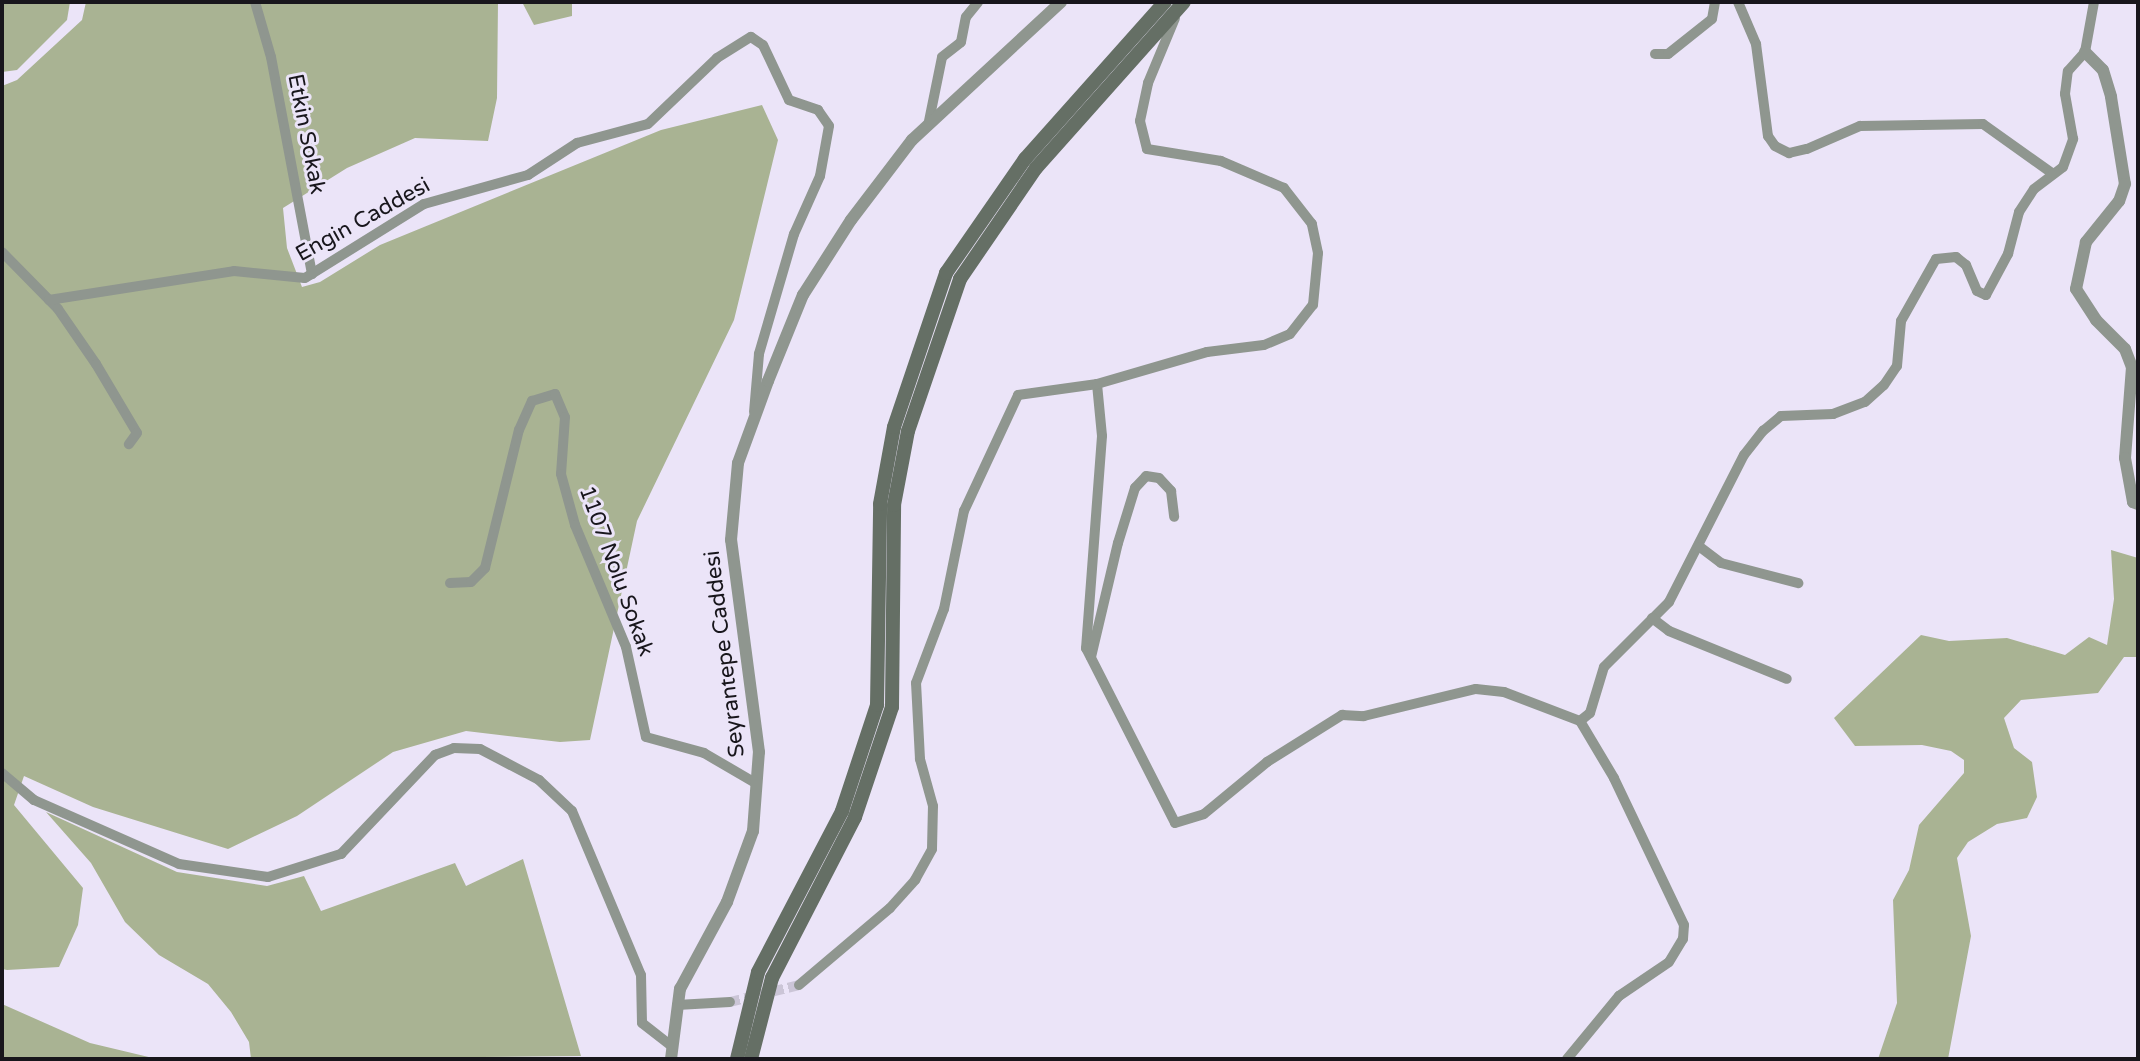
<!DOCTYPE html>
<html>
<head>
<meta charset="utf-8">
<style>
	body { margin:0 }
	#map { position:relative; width:2140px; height:1061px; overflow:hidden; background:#ebe4f8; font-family:"Varela Round",sans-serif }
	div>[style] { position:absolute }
	.forest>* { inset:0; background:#a9b393 }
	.minor-tunnel>* { height:10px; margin-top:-5px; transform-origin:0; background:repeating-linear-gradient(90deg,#cbc5d7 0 10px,transparent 0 15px) }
	.minor>* { height:10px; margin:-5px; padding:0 5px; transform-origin:5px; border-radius:5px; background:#8f968f }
	.tertiary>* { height:12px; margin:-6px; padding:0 6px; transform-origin:6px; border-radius:6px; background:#8f968f }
	.secondary>* { height:14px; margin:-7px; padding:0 7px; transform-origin:7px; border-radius:7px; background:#656f65 }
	span { translate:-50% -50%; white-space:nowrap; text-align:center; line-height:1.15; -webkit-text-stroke:6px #ebe4f8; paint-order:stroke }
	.street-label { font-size:22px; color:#18161c }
	.frame { position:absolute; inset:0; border:4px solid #18161c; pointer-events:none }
</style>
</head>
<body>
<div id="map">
	<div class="forest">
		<i style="clip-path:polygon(2px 2px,70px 2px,67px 20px,17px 70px,2px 72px)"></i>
		<i style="clip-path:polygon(86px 2px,498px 2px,497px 98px,488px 141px,415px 138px,347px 168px,283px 208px,287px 248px,302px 287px,320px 282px,380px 245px,661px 130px,762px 105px,778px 140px,734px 320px,637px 521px,590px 740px,560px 742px,466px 731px,393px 752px,297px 816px,228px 849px,93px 807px,24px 776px,14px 805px,83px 888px,78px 925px,59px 967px,7px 970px,2px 969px,2px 86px,17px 80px,82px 20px)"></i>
		<i style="clip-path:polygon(522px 2px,572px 2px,572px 16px,534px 25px)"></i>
		<i style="clip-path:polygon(2111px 550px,2138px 558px,2138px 657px,2124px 657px,2098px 693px,2021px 700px,2004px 718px,2014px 748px,2032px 762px,2037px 797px,2027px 818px,1997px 824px,1968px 842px,1957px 858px,1971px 936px,1948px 1059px,1878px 1059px,1897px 1003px,1893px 900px,1909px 870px,1919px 825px,1964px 773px,1964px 760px,1951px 751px,1922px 745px,1855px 746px,1834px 718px,1921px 635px,1949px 641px,2007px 638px,2065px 655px,2089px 637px,2107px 645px,2114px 599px)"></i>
		<i style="clip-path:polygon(46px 812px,177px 872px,267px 886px,304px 876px,321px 911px,455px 863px,466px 886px,523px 859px,581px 1056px,251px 1059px,249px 1042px,231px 1012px,208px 984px,159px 955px,125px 922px,91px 863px)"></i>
		<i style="clip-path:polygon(2px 1004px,90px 1043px,157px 1059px,2px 1059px)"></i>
	</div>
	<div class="minor-tunnel">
		<i style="left:730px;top:1002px;width:71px;rotate:-13.8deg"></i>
	</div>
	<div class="minor">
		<i style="left:255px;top:2px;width:57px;rotate:73.8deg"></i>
		<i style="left:271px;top:57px;width:221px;rotate:79.3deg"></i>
		<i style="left:1738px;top:2px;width:46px;rotate:66.8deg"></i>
		<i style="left:1756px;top:44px;width:93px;rotate:82.6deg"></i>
		<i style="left:1768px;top:136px;width:12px;rotate:55deg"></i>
		<i style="left:1775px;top:146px;width:16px;rotate:27deg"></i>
		<i style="left:1789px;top:153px;width:18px;rotate:-13deg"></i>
		<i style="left:1807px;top:149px;width:58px;rotate:-23.5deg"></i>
		<i style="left:1860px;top:126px;width:123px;rotate:-0.9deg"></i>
		<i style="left:1983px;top:124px;width:86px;rotate:35.5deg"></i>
		<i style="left:1655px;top:54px;width:13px"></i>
		<i style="left:1668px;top:54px;width:56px;rotate:-38.5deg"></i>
		<i style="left:1712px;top:19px;width:17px;rotate:-80deg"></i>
		<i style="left:928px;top:126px;width:70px;rotate:-78.5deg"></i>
		<i style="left:942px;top:57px;width:24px;rotate:-38deg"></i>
		<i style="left:961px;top:42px;width:25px;rotate:-79deg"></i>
		<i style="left:966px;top:17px;width:19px;rotate:-51deg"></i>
		<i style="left:2px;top:252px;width:80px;rotate:45.5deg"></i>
		<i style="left:58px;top:309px;width:67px;rotate:55.4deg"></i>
		<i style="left:96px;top:364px;width:80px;rotate:59.3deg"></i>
		<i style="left:137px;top:433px;width:14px;rotate:126deg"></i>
		<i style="left:49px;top:300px;width:187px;rotate:-8.9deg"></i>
		<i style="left:234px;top:271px;width:71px;rotate:5.6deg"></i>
		<i style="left:305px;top:278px;width:140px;rotate:-31.9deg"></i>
		<i style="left:424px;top:204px;width:108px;rotate:-15.6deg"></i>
		<i style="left:528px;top:175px;width:59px;rotate:-33.1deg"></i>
		<i style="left:577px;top:143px;width:73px;rotate:-15deg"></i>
		<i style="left:648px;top:124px;width:95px;rotate:-43.7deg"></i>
		<i style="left:717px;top:58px;width:40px;rotate:-32deg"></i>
		<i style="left:751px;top:37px;width:14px;rotate:34deg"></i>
		<i style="left:763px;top:45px;width:61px;rotate:64.7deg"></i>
		<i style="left:789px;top:100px;width:31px;rotate:19deg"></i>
		<i style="left:818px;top:110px;width:19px;rotate:55deg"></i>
		<i style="left:829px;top:126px;width:51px;rotate:100.2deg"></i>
		<i style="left:820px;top:176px;width:64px;rotate:114.1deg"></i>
		<i style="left:794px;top:234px;width:125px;rotate:106.3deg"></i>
		<i style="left:759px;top:354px;width:58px;rotate:94.9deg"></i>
		<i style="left:1097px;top:384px;width:52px;rotate:84.5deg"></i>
		<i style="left:1102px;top:436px;width:213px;rotate:94.3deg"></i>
		<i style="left:1086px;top:648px;width:196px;rotate:63deg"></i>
		<i style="left:1175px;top:823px;width:30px;rotate:-17deg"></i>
		<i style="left:1204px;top:814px;width:82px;rotate:-39.5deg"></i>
		<i style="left:1267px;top:762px;width:89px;rotate:-32.1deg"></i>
		<i style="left:1342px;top:715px;width:22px;rotate:3deg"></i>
		<i style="left:1364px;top:716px;width:115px;rotate:-13.6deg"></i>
		<i style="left:1476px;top:689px;width:28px;rotate:6deg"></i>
		<i style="left:1504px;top:692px;width:81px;rotate:20.9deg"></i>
		<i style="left:1580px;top:721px;width:13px;rotate:-39deg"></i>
		<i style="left:1590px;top:713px;width:48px;rotate:-73.1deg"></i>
		<i style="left:1604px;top:667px;width:92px;rotate:-45deg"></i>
		<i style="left:1669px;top:602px;width:165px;rotate:-63deg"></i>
		<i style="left:1744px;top:455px;width:31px;rotate:-52deg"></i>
		<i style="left:1763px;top:431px;width:23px;rotate:-40deg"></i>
		<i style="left:1781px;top:416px;width:52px;rotate:-2.2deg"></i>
		<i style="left:1833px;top:414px;width:34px;rotate:-21deg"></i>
		<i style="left:1865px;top:402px;width:25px;rotate:-42deg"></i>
		<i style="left:1884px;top:385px;width:23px;rotate:-56deg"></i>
		<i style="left:1897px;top:366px;width:45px;rotate:-84.9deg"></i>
		<i style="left:1901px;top:321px;width:71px;rotate:-60.6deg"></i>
		<i style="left:1936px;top:259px;width:20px;rotate:-6deg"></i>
		<i style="left:1956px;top:257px;width:13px;rotate:39deg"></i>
		<i style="left:1966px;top:265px;width:28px;rotate:67deg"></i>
		<i style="left:1977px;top:291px;width:10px;rotate:24deg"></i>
		<i style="left:1986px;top:295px;width:47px;rotate:-61.8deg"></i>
		<i style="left:2008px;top:254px;width:43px;rotate:-75.3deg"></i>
		<i style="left:2019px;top:212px;width:27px;rotate:-57deg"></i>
		<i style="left:2034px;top:189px;width:36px;rotate:-37deg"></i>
		<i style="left:2063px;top:167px;width:30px;rotate:-70deg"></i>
		<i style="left:2073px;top:139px;width:46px;rotate:-100.1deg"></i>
		<i style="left:2065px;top:94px;width:23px;rotate:-83deg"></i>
		<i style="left:2068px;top:71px;width:25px;rotate:-48deg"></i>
		<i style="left:2085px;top:52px;width:51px;rotate:-79.8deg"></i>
		<i style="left:1700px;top:547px;width:26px;rotate:37deg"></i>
		<i style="left:1721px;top:563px;width:80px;rotate:14.6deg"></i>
		<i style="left:450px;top:583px;width:21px;rotate:-3deg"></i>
		<i style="left:471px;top:582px;width:20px;rotate:-45deg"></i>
		<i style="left:485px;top:568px;width:142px;rotate:-76.2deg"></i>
		<i style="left:519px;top:430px;width:32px;rotate:-66deg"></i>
		<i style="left:532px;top:401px;width:24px;rotate:-17deg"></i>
		<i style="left:555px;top:394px;width:25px;rotate:67deg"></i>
		<i style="left:565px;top:417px;width:57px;rotate:94deg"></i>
		<i style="left:561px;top:474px;width:53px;rotate:74.6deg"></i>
		<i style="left:575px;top:525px;width:132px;rotate:67.3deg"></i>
		<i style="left:626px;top:647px;width:92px;rotate:77.5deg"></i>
		<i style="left:646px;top:737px;width:60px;rotate:15.4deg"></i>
		<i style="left:704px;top:753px;width:61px;rotate:30.3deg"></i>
		<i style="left:1652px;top:618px;width:21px;rotate:37deg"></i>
		<i style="left:1669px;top:631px;width:127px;rotate:22.1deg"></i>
		<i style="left:1091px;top:657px;width:117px;rotate:-76.7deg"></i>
		<i style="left:1118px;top:543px;width:58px;rotate:-72.8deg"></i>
		<i style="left:1135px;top:488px;width:16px;rotate:-47deg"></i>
		<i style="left:1146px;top:476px;width:13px;rotate:9deg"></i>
		<i style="left:1159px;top:478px;width:18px;rotate:47deg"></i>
		<i style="left:1171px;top:491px;width:26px;rotate:83deg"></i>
		<i style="left:2px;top:773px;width:42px;rotate:40.2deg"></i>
		<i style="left:34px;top:800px;width:158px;rotate:23.8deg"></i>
		<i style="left:179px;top:864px;width:90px;rotate:8.3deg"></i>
		<i style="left:268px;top:877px;width:77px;rotate:-17.5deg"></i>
		<i style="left:341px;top:854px;width:137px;rotate:-46.5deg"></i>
		<i style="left:435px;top:755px;width:20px;rotate:-20deg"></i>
		<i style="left:454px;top:748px;width:26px;rotate:2deg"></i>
		<i style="left:480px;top:749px;width:67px;rotate:27.7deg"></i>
		<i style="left:539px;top:780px;width:45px;rotate:43.2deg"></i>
		<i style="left:572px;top:811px;width:178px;rotate:67.2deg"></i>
		<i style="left:641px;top:975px;width:48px;rotate:88.8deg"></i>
		<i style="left:642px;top:1023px;width:36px;rotate:38deg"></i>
		<i style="left:799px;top:985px;width:119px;rotate:-40.2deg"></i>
		<i style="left:890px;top:908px;width:38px;rotate:-48deg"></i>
		<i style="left:915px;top:880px;width:35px;rotate:-61deg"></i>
		<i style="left:932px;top:849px;width:43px;rotate:-88.7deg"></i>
		<i style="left:933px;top:806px;width:49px;rotate:-105.5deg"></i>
		<i style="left:920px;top:759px;width:76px;rotate:-93deg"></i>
		<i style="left:916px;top:683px;width:79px;rotate:-69.3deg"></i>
		<i style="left:944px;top:609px;width:100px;rotate:-78.5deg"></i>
		<i style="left:964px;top:511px;width:128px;rotate:-65deg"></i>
		<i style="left:1018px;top:395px;width:80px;rotate:-7.9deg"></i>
		<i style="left:1097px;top:384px;width:115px;rotate:-16.2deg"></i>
		<i style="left:1207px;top:352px;width:57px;rotate:-7deg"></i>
		<i style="left:1264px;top:345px;width:28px;rotate:-23deg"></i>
		<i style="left:1290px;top:334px;width:37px;rotate:-52deg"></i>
		<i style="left:1313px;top:305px;width:52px;rotate:-84.5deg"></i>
		<i style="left:1318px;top:253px;width:30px;rotate:-102deg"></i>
		<i style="left:1312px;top:224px;width:46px;rotate:-127.9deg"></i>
		<i style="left:1284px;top:188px;width:69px;rotate:-156.8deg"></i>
		<i style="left:1221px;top:161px;width:75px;rotate:-170.8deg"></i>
		<i style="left:1147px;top:149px;width:29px;rotate:-104deg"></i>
		<i style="left:1140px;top:121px;width:39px;rotate:-78deg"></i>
		<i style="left:1148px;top:83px;width:70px;rotate:-67.4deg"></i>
		<i style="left:677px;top:1005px;width:53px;rotate:-3.2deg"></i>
		<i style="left:1567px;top:1059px;width:82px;rotate:-50.5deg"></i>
		<i style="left:1619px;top:996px;width:60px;rotate:-34.2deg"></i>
		<i style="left:1669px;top:962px;width:27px;rotate:-59deg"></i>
		<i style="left:1683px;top:939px;width:14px;rotate:-86deg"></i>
		<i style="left:1684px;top:925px;width:163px;rotate:-115.5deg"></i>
		<i style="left:1614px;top:778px;width:66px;rotate:-120.8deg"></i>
	</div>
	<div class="tertiary">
		<i style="left:2085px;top:52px;width:25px;rotate:45deg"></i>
		<i style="left:2103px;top:70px;width:28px;rotate:73deg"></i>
		<i style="left:2111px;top:97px;width:88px;rotate:80.9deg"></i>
		<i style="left:2125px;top:184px;width:18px;rotate:109deg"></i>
		<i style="left:2119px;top:201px;width:53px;rotate:128.8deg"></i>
		<i style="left:2086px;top:242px;width:48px;rotate:102deg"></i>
		<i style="left:2076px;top:289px;width:37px;rotate:57deg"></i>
		<i style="left:2096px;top:320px;width:41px;rotate:45deg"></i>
		<i style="left:2125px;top:349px;width:19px;rotate:69deg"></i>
		<i style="left:2132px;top:367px;width:91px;rotate:94.4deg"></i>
		<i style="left:2125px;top:458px;width:45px;rotate:79.7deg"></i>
		<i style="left:2133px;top:502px;width:5px;rotate:22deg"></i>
		<i style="left:671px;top:1059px;width:71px;rotate:-82.7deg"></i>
		<i style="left:680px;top:989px;width:99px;rotate:-61.6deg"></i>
		<i style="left:727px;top:902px;width:76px;rotate:-69.9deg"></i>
		<i style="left:753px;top:831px;width:79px;rotate:-85.7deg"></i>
		<i style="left:759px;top:752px;width:214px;rotate:-97.5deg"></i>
		<i style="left:731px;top:540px;width:77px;rotate:-84.8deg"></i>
		<i style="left:738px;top:463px;width:87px;rotate:-69.9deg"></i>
		<i style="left:768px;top:381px;width:93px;rotate:-67.9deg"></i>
		<i style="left:803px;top:295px;width:89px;rotate:-57.4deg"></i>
		<i style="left:851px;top:220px;width:101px;rotate:-52.7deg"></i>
		<i style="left:912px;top:140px;width:203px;rotate:-42.8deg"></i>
	</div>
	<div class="secondary">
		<i style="left:737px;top:1059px;width:89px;rotate:-76.4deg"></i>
		<i style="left:758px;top:972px;width:182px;rotate:-62.4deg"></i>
		<i style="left:842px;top:811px;width:112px;rotate:-71.7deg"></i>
		<i style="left:877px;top:705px;width:201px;rotate:-89.1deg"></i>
		<i style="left:880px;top:504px;width:78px;rotate:-79.7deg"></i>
		<i style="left:894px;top:427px;width:163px;rotate:-71.3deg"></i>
		<i style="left:946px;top:273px;width:139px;rotate:-55.3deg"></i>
		<i style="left:1025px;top:159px;width:210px;rotate:-48.3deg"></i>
		<i style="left:751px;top:1059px;width:84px;rotate:-75.5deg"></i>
		<i style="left:772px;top:978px;width:181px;rotate:-62.7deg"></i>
		<i style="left:855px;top:817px;width:116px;rotate:-71.4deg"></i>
		<i style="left:892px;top:707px;width:202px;rotate:-89.4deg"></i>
		<i style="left:894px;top:505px;width:75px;rotate:-79.3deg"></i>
		<i style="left:908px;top:431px;width:161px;rotate:-71.1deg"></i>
		<i style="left:960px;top:279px;width:135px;rotate:-55.6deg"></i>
		<i style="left:1036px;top:168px;width:222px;rotate:-48.3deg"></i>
	</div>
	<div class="street-label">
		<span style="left:306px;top:134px;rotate:79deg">Etkin Sokak</span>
		<span style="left:363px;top:220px;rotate:-29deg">Engin Caddesi</span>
		<span style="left:616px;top:571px;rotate:70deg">1107 Nolu Sokak</span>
		<span style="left:725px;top:654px;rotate:-97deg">Seyrantepe Caddesi</span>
	</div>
	<div class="frame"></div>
</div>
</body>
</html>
